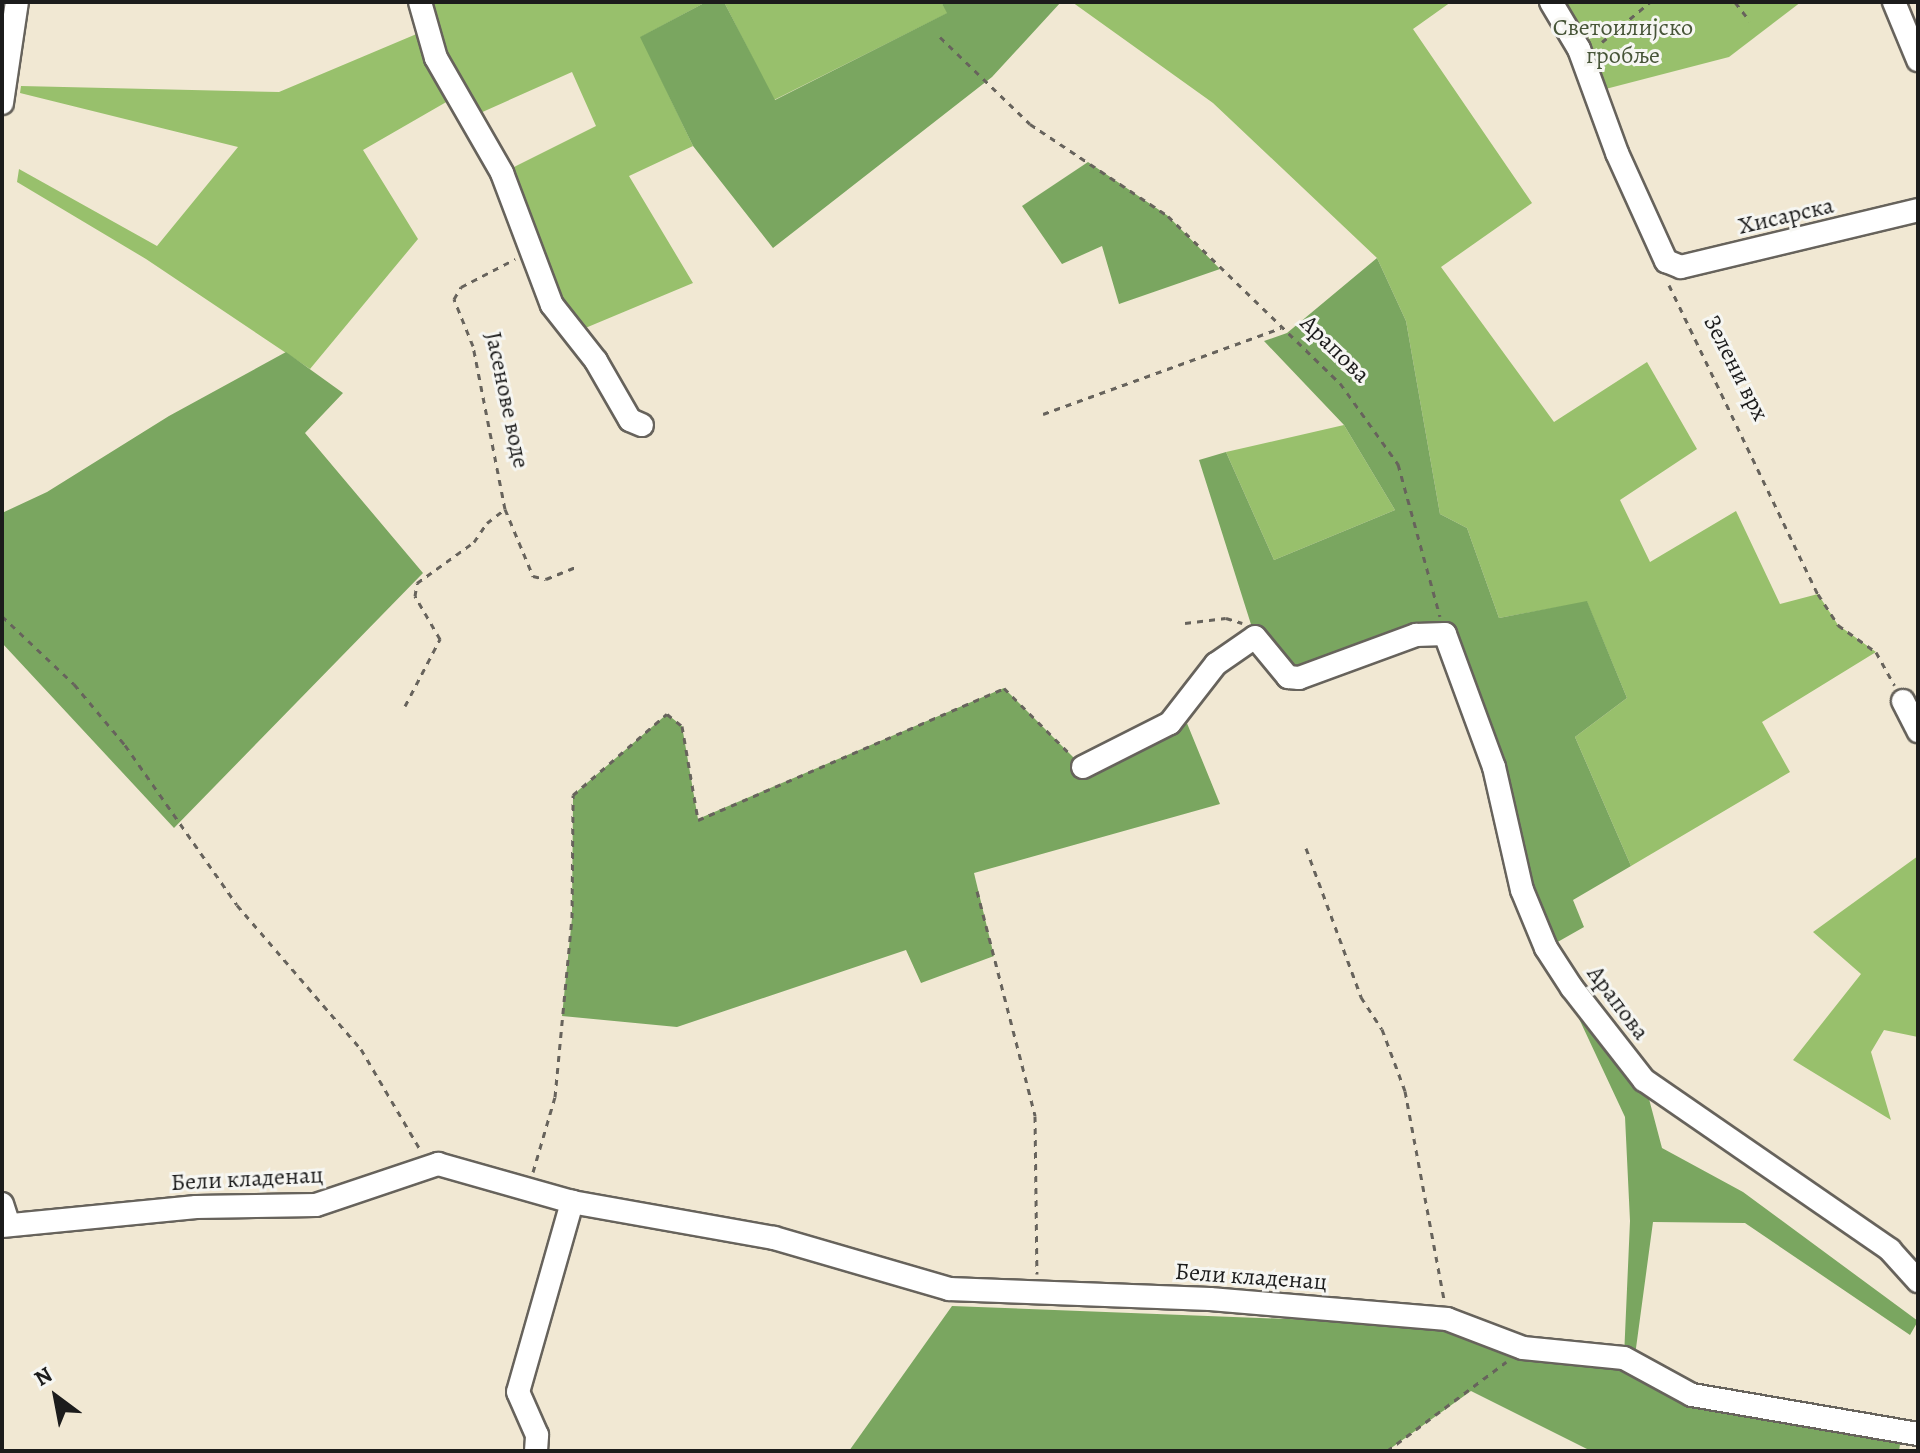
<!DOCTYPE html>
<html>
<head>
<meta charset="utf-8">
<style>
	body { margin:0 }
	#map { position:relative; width:1920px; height:1453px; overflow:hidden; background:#f1e8d3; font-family:Alegreya,serif }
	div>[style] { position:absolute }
	.green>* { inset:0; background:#98c06c }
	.forest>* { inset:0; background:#7aa660 }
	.path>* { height:3px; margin-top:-1.5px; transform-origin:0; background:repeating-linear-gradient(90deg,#67635c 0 6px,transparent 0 12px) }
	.roads { filter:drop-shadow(2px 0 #67635c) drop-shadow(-2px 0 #67635c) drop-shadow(0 2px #67635c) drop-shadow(0 -2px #67635c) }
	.minor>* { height:22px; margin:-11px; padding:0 11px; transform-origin:11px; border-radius:11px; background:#fff }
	span { translate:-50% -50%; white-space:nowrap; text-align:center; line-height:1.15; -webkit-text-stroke:6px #f6f6f2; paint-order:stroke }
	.park-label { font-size:24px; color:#475538 }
	.street-label { font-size:24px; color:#1c1c1c }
	.frame { position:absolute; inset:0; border:4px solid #1c1c1c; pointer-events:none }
	.north { position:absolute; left:16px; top:1357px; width:80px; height:80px; -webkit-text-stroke:6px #f6f6f2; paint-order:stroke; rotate:328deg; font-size:22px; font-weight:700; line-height:32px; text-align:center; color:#1c1c1c }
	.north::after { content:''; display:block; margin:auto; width:28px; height:36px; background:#1c1c1c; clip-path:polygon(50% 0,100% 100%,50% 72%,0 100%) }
</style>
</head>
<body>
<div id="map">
	<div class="green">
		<i style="clip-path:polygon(420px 2px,706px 2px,641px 37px,693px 146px,629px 176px,693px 283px,571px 334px,502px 173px,596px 126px,572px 72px,469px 118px,455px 97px,363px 150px,418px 239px,310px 369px,146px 259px,17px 182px,19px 169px,157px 246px,238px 147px,20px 93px,21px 86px,279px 92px,426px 30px)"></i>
		<i style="clip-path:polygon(724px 2px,941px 2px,948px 13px,774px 100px)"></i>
		<i style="clip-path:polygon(1072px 2px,1451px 2px,1413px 29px,1532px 203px,1441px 267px,1554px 422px,1647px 362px,1697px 449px,1620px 500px,1650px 562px,1736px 511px,1780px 604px,1818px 594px,1838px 625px,1876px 652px,1762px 722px,1790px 772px,1631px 866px,1575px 737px,1627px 698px,1587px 602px,1499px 618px,1467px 528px,1440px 514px,1406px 321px,1377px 258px,1213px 103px)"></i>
		<i style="clip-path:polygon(1551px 2px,1801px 2px,1729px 57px,1594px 92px)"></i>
		<i style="clip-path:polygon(1344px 425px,1395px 510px,1274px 560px,1226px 452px)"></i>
		<i style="clip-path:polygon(1918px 856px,1918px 1037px,1884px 1030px,1871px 1052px,1891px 1120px,1793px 1060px,1861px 974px,1813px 932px)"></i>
	</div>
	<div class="forest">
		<i style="clip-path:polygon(706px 2px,724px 2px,775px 100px,947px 13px,941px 2px,1061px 2px,992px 77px,773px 248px,693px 146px,640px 37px)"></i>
		<i style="clip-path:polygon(1088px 162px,1168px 216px,1220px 269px,1119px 304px,1102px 246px,1062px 264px,1022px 206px)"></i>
		<i style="clip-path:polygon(1377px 258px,1406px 321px,1440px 514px,1467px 528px,1499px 618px,1587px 601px,1627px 698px,1575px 737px,1631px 866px,1573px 900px,1584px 927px,1547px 948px,1644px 1080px,1662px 1148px,1743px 1192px,1918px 1321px,1910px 1335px,1745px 1223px,1653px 1222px,1634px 1363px,1692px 1395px,1902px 1432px,1899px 1451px,1591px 1451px,1471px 1391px,1387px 1451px,849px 1451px,952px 1306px,1441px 1325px,1624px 1357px,1630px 1221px,1625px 1117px,1546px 948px,1445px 635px,1299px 678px,1255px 637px,1199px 460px,1226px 452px,1274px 560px,1395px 510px,1344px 425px,1264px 341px,1287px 333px)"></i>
		<i style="clip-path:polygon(286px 352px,343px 393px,305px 433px,423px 573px,174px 828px,2px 643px,2px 513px,47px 492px,169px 416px)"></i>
		<i style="clip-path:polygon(1004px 688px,1083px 767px,1182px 711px,1220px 804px,974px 873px,994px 956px,921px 983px,906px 950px,677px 1027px,562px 1016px,572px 918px,573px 795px,667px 714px,682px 726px,698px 819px)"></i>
	</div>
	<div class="path">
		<i style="left:1735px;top:2px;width:24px;rotate:52deg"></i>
		<i style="left:940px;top:37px;width:125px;rotate:44deg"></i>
		<i style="left:1030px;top:124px;width:166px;rotate:33.7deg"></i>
		<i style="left:1168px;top:216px;width:240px;rotate:44.2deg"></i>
		<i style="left:1340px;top:383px;width:100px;rotate:54.4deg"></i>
		<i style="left:1398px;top:464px;width:158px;rotate:74.6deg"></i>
		<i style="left:1602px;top:42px;width:62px;rotate:-39.8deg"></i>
		<i style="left:1669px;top:285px;width:343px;rotate:64.3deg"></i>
		<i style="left:1818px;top:594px;width:37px;rotate:57deg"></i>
		<i style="left:1838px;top:625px;width:47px;rotate:35.4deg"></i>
		<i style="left:1876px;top:652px;width:38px;rotate:61deg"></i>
		<i style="left:1043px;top:414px;width:253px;rotate:-19.9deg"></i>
		<i style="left:505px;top:509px;width:73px;rotate:67.3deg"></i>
		<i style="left:533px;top:576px;width:13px;rotate:13deg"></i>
		<i style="left:546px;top:579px;width:32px;rotate:-22deg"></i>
		<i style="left:2px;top:616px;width:99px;rotate:43.4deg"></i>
		<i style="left:74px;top:684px;width:80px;rotate:50.1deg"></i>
		<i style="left:125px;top:745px;width:195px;rotate:55deg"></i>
		<i style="left:237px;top:905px;width:190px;rotate:49.3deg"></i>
		<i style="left:361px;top:1049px;width:116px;rotate:59.5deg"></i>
		<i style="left:1185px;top:623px;width:41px;rotate:-7deg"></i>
		<i style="left:1226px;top:618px;width:17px;rotate:17deg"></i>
		<i style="left:405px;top:706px;width:76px;rotate:-62.4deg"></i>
		<i style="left:440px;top:639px;width:50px;rotate:-120.2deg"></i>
		<i style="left:415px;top:596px;width:13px;rotate:-81deg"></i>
		<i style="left:417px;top:583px;width:70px;rotate:-35.7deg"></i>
		<i style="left:474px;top:542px;width:23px;rotate:-56deg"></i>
		<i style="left:487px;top:523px;width:23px;rotate:-38deg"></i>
		<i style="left:505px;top:509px;width:166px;rotate:-101.1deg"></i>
		<i style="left:473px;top:346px;width:51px;rotate:-112deg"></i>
		<i style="left:454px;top:299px;width:14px;rotate:-60deg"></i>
		<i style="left:461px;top:287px;width:61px;rotate:-27.4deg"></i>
		<i style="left:1306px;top:848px;width:159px;rotate:69.7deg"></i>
		<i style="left:1361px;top:997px;width:38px;rotate:57deg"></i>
		<i style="left:1382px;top:1029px;width:66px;rotate:69.6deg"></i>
		<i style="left:1405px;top:1091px;width:213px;rotate:79.4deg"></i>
		<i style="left:977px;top:891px;width:232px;rotate:75.5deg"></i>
		<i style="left:1035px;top:1116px;width:158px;rotate:89.3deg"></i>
		<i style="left:533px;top:1172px;width:78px;rotate:-73.7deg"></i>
		<i style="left:555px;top:1097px;width:180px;rotate:-84.6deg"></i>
		<i style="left:572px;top:918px;width:123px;rotate:-89.5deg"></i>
		<i style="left:573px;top:795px;width:124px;rotate:-40.8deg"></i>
		<i style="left:667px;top:714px;width:19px;rotate:39deg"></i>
		<i style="left:682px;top:726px;width:95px;rotate:80.3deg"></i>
		<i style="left:698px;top:820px;width:333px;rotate:-23.3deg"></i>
		<i style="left:1004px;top:688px;width:92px;rotate:45deg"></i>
		<i style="left:1387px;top:1451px;width:149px;rotate:-36.8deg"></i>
	</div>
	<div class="roads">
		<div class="minor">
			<i style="left:420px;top:2px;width:58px;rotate:74.1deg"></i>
			<i style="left:436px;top:58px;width:133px;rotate:60.1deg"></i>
			<i style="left:502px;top:173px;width:141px;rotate:69.3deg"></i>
			<i style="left:552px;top:305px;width:71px;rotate:51.8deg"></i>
			<i style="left:596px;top:361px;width:68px;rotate:60deg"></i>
			<i style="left:630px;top:420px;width:13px;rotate:23deg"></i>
			<i style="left:1551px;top:2px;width:55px;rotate:59.2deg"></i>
			<i style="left:1579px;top:49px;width:111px;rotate:69.9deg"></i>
			<i style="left:1617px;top:153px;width:119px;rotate:65.6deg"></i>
			<i style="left:1666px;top:261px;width:16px;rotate:22deg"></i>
			<i style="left:1681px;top:267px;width:244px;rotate:-13.5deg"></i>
			<i style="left:1894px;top:2px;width:63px;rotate:67.5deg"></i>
			<i style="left:2px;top:103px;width:102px;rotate:-81.6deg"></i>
			<i style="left:1903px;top:701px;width:34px;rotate:63deg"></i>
			<i style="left:1083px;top:767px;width:97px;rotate:-26.8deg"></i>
			<i style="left:1170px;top:723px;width:75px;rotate:-52.1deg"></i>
			<i style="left:1216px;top:664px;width:47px;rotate:-34.7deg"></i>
			<i style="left:1255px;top:637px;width:52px;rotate:50.5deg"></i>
			<i style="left:1288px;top:677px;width:11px;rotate:5deg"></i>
			<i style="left:1299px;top:678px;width:125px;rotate:-20.2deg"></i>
			<i style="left:1416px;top:635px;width:29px;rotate:-2deg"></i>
			<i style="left:1445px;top:634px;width:142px;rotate:69.8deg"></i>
			<i style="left:1494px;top:767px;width:126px;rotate:77.2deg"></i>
			<i style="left:1522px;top:890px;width:63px;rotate:67.5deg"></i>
			<i style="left:1546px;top:948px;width:48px;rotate:57deg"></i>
			<i style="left:1572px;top:988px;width:117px;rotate:52deg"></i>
			<i style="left:1644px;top:1080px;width:299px;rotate:34.6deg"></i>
			<i style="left:1890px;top:1250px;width:42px;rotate:47.9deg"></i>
			<i style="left:2px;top:1204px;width:22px;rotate:72deg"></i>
			<i style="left:2px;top:1226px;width:195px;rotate:-5.6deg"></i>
			<i style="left:196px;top:1207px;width:120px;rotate:-1deg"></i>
			<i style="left:316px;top:1205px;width:129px;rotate:-18.6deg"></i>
			<i style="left:438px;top:1164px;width:139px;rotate:15.8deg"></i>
			<i style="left:572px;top:1202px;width:205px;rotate:10.1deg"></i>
			<i style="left:774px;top:1238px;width:182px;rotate:16.2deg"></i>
			<i style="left:949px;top:1289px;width:261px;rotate:2.2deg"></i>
			<i style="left:1210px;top:1299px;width:238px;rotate:4.8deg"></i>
			<i style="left:1447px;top:1319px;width:81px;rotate:20.9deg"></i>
			<i style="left:1523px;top:1348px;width:101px;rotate:5.7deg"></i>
			<i style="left:1624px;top:1358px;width:77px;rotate:28.6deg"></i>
			<i style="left:1692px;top:1395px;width:229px;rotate:9.8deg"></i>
			<i style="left:536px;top:1451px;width:16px;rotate:-86deg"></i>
			<i style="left:537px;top:1435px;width:47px;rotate:-113.8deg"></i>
			<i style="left:518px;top:1392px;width:198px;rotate:-74.1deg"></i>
		</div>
	</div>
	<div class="park-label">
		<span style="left:1623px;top:42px">Светоилијско<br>гробље</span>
	</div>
	<div class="street-label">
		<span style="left:1786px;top:216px;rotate:-13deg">Хисарска</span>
		<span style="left:1335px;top:349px;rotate:44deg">Арапова</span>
		<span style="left:1736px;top:368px;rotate:63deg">Зелени врх</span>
		<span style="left:507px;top:400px;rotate:78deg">Јасенове воде</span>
		<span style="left:1618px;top:1003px;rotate:53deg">Арапова</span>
		<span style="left:247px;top:1179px;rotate:-3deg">Бели кладенац</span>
		<span style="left:1251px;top:1277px;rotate:4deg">Бели кладенац</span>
	</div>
	<div class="frame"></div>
	<div class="north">N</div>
</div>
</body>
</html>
